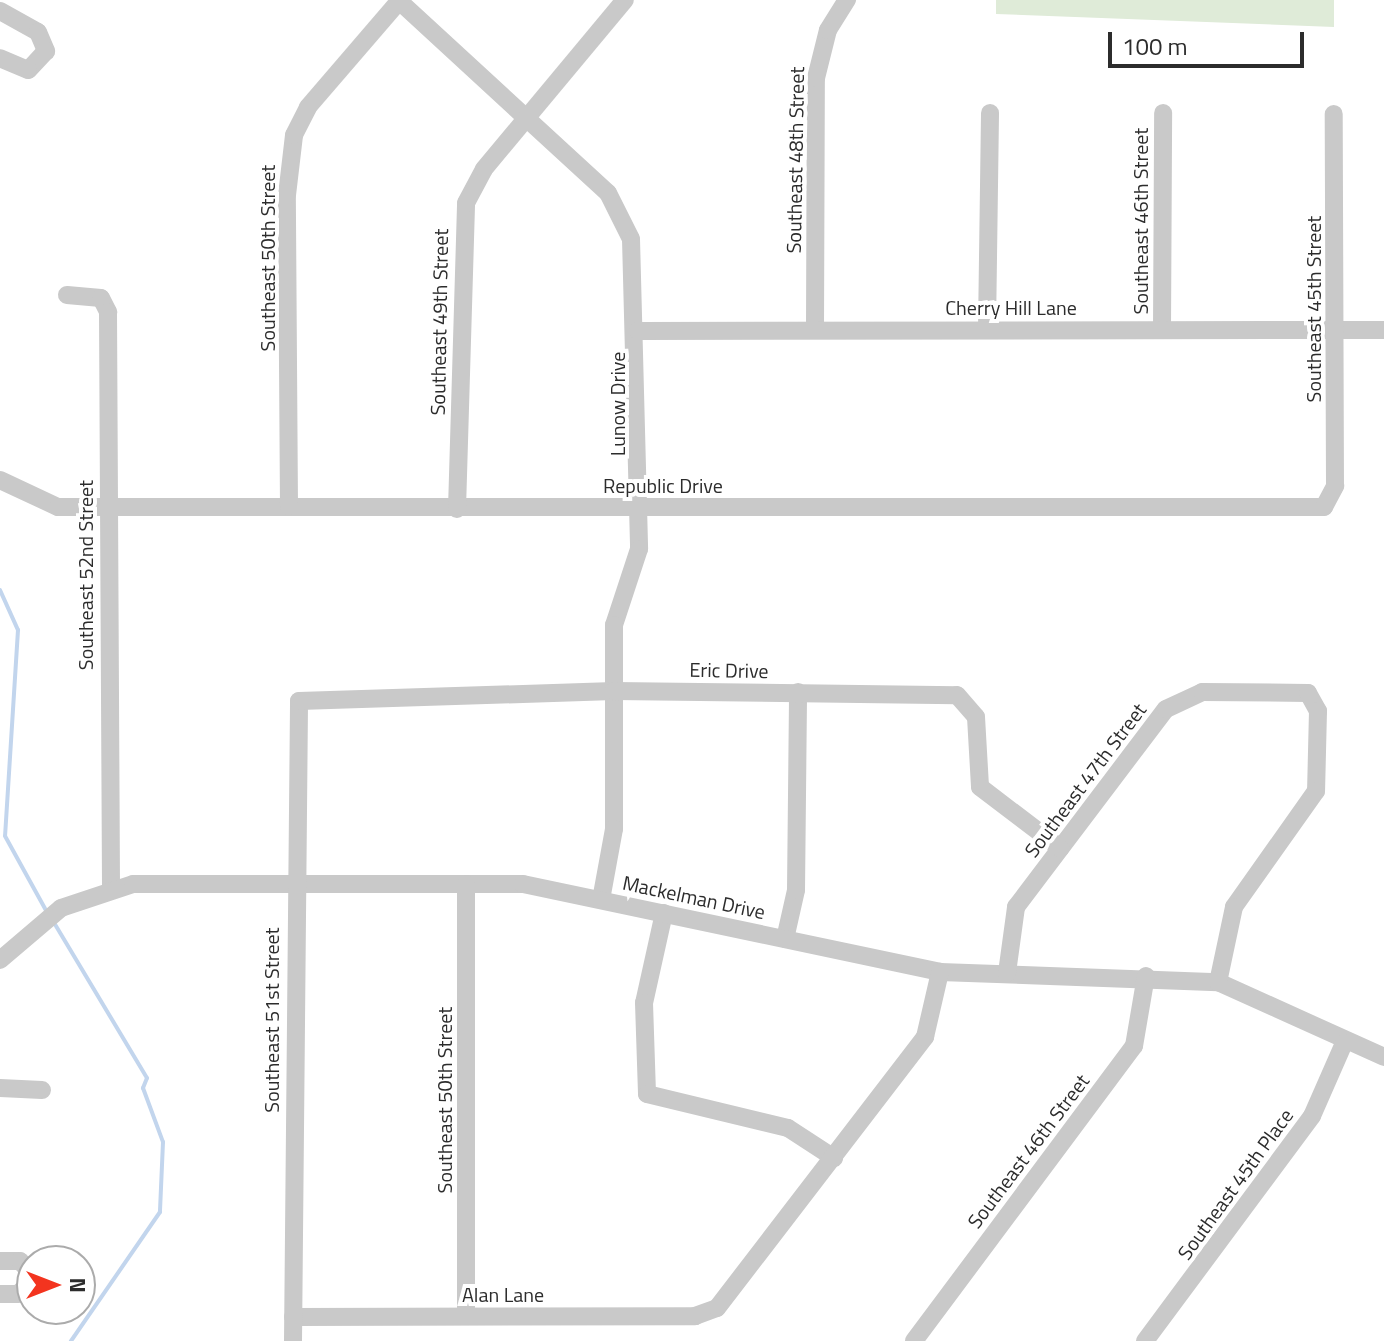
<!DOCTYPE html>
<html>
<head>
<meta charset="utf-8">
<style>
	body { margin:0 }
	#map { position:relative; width:1384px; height:1341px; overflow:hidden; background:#fff; font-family:"Titillium Web",sans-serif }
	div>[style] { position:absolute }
	.green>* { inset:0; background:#dfebd8 }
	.stream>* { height:4px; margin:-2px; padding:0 2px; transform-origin:2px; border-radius:2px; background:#c2d5ed }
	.minor>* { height:18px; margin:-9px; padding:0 9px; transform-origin:9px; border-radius:9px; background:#c9c9c9 }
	span { translate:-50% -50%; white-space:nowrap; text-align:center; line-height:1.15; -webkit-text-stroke:8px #fff; paint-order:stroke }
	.street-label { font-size:20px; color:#2c2c2c }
	.north { position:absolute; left:16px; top:1245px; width:80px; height:80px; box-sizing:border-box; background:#fff; border:2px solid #ababab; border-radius:50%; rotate:90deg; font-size:22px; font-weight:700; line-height:32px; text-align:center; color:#2c2c2c }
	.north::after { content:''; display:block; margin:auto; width:28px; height:36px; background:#f3341f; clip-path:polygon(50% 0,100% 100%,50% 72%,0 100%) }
	.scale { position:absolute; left:1108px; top:32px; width:196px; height:36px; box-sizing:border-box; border:4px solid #2c2c2c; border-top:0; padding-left:10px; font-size:24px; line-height:28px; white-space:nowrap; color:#2c2c2c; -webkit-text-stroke:6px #fff; paint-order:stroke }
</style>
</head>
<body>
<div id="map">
	<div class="green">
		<i style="clip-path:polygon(996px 0,1334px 0,1334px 27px,996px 14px)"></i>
	</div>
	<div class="stream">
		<i style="left:0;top:590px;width:44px;rotate:65.8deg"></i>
		<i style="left:18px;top:630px;width:206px;rotate:93.6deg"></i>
		<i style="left:5px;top:836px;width:89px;rotate:61.1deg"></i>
		<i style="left:53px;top:921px;width:183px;rotate:59.1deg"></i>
		<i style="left:147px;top:1078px;width:11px;rotate:112deg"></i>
		<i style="left:143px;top:1088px;width:58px;rotate:69.7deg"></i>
		<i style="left:163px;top:1142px;width:70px;rotate:92.5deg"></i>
		<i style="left:160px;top:1212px;width:157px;rotate:124.6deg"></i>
	</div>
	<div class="minor">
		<i style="left:398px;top:0;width:285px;rotate:42.6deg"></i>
		<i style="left:608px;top:193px;width:51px;rotate:63.4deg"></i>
		<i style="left:631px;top:239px;width:310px;rotate:88.5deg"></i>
		<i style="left:639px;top:549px;width:80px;rotate:108.2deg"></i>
		<i style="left:614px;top:625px;width:204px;rotate:90deg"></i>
		<i style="left:614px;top:829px;width:72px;rotate:100.4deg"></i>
		<i style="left:0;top:11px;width:43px;rotate:28.9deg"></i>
		<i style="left:38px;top:32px;width:21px;rotate:67deg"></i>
		<i style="left:46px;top:51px;width:26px;rotate:133deg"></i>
		<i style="left:28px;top:70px;width:30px;rotate:-157deg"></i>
		<i style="left:67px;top:295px;width:34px;rotate:5deg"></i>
		<i style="left:101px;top:298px;width:16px;rotate:63deg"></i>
		<i style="left:108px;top:312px;width:577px;rotate:89.7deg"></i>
		<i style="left:815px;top:328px;width:250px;rotate:-89.8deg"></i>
		<i style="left:816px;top:78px;width:49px;rotate:-76deg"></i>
		<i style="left:828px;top:30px;width:36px;rotate:-58deg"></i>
		<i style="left:987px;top:329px;width:216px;rotate:-89.2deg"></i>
		<i style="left:1162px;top:330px;width:217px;rotate:-89.7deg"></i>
		<i style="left:638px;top:331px;width:746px;rotate:-0.08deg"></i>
		<i style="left:0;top:480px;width:64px;rotate:25deg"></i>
		<i style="left:58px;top:507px;width:1266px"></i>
		<i style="left:1324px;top:507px;width:24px;rotate:-62deg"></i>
		<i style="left:1335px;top:486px;width:372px;rotate:-90.2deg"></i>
		<i style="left:289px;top:506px;width:311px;rotate:-90.4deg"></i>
		<i style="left:287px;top:195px;width:60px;rotate:-83.3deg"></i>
		<i style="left:294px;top:135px;width:31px;rotate:-63deg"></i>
		<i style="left:308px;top:107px;width:141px;rotate:-49.3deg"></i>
		<i style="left:457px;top:509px;width:306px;rotate:-88.3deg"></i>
		<i style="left:466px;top:203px;width:38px;rotate:-62deg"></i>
		<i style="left:484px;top:169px;width:220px;rotate:-50.2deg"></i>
		<i style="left:664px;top:913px;width:92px;rotate:102.5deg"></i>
		<i style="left:644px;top:1003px;width:91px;rotate:88.1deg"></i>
		<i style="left:647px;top:1094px;width:145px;rotate:13.6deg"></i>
		<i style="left:788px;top:1128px;width:55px;rotate:33.1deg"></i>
		<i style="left:785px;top:939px;width:50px;rotate:-77.3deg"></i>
		<i style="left:796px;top:890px;width:198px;rotate:-89.4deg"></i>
		<i style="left:0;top:960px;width:80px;rotate:-40.4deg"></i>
		<i style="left:61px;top:908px;width:76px;rotate:-18.4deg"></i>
		<i style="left:133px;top:884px;width:390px"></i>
		<i style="left:523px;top:884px;width:426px;rotate:11.9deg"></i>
		<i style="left:940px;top:972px;width:278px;rotate:2.1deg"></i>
		<i style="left:1218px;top:982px;width:182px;rotate:24.3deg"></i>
		<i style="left:1007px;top:973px;width:67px;rotate:-82.2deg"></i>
		<i style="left:1016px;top:907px;width:248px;rotate:-52.9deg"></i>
		<i style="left:1166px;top:709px;width:40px;rotate:-25deg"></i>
		<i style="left:1202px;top:692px;width:106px;rotate:0.5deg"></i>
		<i style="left:1308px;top:693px;width:21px;rotate:61deg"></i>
		<i style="left:1318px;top:711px;width:80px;rotate:91.4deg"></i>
		<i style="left:1316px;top:791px;width:142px;rotate:125.3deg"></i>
		<i style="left:1234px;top:907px;width:77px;rotate:102deg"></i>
		<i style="left:0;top:1088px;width:42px;rotate:2.7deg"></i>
		<i style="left:0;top:1261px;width:20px"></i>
		<i style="left:20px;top:1261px;width:18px;rotate:47deg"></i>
		<i style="left:0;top:1294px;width:18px"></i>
		<i style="left:18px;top:1294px;width:19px;rotate:-43deg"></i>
		<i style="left:466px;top:1316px;width:432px;rotate:-90deg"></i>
		<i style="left:293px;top:1317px;width:402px;rotate:-0.1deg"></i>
		<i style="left:695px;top:1316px;width:23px;rotate:-20deg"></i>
		<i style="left:717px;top:1308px;width:342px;rotate:-52.5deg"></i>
		<i style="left:925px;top:1037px;width:67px;rotate:-77deg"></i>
		<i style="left:293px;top:1341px;width:640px;rotate:-89.46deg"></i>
		<i style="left:299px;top:701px;width:315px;rotate:-1.8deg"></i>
		<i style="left:614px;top:691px;width:343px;rotate:0.7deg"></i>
		<i style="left:957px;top:695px;width:29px;rotate:49deg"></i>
		<i style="left:976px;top:717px;width:70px;rotate:86.7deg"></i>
		<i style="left:980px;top:787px;width:101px;rotate:37.3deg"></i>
		<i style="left:914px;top:1341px;width:368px;rotate:-53.3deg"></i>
		<i style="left:1134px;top:1046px;width:71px;rotate:-80.3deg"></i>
		<i style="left:1145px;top:1341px;width:280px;rotate:-53.4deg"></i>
		<i style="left:1312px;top:1116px;width:80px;rotate:-66.3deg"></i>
	</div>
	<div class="street-label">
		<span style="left:795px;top:160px;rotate:-89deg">Southeast 48th Street</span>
		<span style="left:1140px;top:221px;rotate:-90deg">Southeast 46th Street</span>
		<span style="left:267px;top:258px;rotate:-90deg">Southeast 50th Street</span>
		<span style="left:1011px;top:307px">Cherry Hill Lane</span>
		<span style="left:1313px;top:309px;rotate:-90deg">Southeast 45th Street</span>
		<span style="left:439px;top:322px;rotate:-89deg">Southeast 49th Street</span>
		<span style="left:617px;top:404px;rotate:-90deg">Lunow Drive</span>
		<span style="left:663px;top:485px">Republic Drive</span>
		<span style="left:85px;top:575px;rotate:-90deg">Southeast 52nd Street</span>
		<span style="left:729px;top:670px;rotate:1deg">Eric Drive</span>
		<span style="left:1085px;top:780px;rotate:-53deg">Southeast 47th Street</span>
		<span style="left:694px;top:897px;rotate:12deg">Mackelman Drive</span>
		<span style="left:271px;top:1020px;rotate:-90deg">Southeast 51st Street</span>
		<span style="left:444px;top:1100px;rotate:-90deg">Southeast 50th Street</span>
		<span style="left:1028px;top:1151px;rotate:-53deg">Southeast 46th Street</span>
		<span style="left:1235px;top:1184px;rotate:-54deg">Southeast 45th Place</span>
		<span style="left:503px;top:1294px">Alan Lane</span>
	</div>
	<div class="north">N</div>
	<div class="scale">100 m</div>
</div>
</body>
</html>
